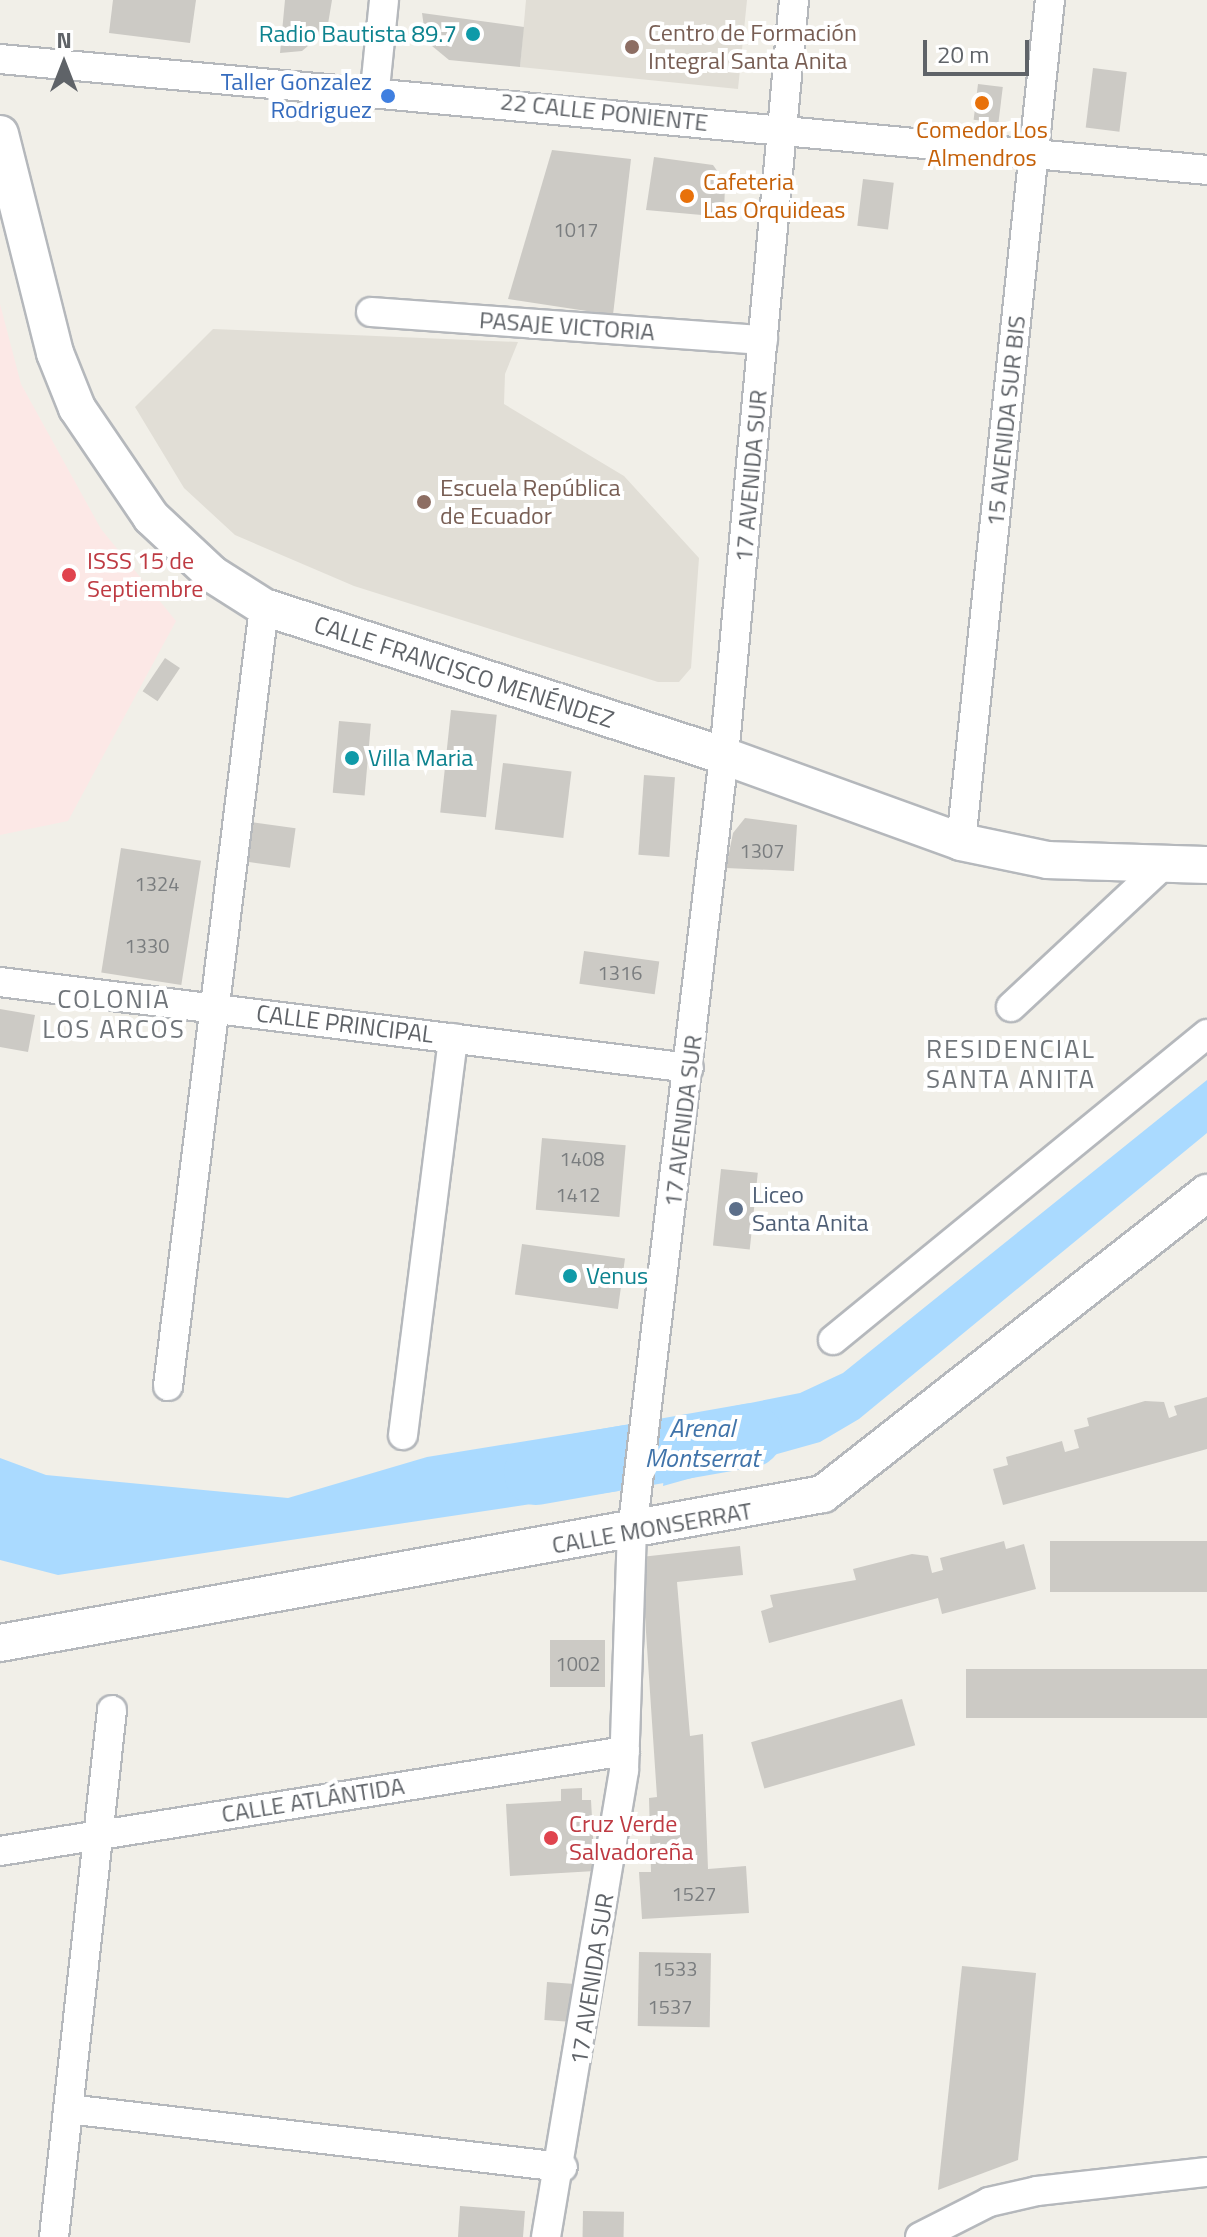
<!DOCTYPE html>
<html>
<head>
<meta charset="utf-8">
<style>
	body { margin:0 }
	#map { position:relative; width:1207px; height:2237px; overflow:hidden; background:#f1efe8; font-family:"Titillium Web",sans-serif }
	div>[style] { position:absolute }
	.education>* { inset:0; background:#e1ded6 }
	.medical>* { inset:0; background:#fce8e6 }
	.water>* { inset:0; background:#aadaff }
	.river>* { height:64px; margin:-32px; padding:0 32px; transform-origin:32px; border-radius:32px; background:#aadaff }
	.building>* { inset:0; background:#cccac5; transform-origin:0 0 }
	.roads { filter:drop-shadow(2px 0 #b5b8bc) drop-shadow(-2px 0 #b5b8bc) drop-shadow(0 2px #b5b8bc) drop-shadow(0 -2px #b5b8bc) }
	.minor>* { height:28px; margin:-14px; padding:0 14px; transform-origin:14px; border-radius:14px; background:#fff }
	.tertiary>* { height:36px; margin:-18px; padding:0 18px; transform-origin:18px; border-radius:18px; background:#fff }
	.dots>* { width:22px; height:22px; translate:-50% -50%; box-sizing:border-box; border:4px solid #fff; border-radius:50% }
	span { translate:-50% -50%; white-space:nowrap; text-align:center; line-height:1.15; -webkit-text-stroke:8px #fff; paint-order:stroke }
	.number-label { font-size:20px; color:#7a7d7f }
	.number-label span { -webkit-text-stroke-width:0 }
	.education-label { font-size:24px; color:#785e54 }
	.left { translate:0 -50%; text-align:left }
	.culture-label { font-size:24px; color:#0d838f }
	.right { translate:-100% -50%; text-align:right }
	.shop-label { font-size:24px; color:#366cbe }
	.street-label { font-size:24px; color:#5f6368 }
	.food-label { font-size:24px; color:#c56008 }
	.health-label { font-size:24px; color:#be3a42 }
	.service-label { font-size:24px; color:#4e5e75 }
	.neighbourhood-label { font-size:26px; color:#70757a; letter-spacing:2px }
	.water-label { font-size:26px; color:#4174aa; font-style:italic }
	.north { position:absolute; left:24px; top:24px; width:80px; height:80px; -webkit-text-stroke:6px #fff; paint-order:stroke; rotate:0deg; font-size:22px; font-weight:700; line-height:32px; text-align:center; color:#5f6368 }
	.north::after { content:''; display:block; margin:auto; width:28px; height:36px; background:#5f6368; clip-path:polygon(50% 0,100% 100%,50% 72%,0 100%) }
	.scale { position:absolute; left:923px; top:40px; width:106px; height:36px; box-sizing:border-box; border:4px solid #5f6368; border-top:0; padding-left:10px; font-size:24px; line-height:28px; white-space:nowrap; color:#5f6368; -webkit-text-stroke:6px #fff; paint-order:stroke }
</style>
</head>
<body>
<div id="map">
	<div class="education">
		<i style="clip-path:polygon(526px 0,747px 0,738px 89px,520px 67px)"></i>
		<i style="clip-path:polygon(213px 329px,518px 342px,505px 374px,504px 404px,624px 476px,699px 558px,691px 668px,679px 682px,658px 682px,354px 586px,235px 535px,184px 488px,135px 407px)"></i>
	</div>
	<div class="medical">
		<i style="clip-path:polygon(0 304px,21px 384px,101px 529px,176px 621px,68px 821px,0 835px)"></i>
	</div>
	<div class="water">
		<i style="clip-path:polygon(1207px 1080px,1207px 1133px,859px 1419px,820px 1442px,663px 1486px,670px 1419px,800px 1393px,843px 1373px)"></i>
		<i style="clip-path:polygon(625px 1425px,618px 1491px,58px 1575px,0 1560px,0 1458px,46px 1475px,288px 1498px,427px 1457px)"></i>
	</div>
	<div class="river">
		<i style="left:536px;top:1473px;width:218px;rotate:-10deg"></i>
	</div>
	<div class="building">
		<i style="clip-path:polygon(113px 0,196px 0,190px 43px,109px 33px)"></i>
		<i style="clip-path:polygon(285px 0,332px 0,327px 30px,302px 51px,280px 53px)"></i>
		<i style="clip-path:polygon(422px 13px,524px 27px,520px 67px,449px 60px,426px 41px)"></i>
		<i style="left:1093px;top:68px;width:34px;height:60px;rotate:7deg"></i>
		<i style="left:978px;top:84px;width:25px;height:36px;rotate:7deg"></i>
		<i style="clip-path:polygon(552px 150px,631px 159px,613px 315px,508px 299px)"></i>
		<i style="clip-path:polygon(654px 157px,713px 165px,725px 182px,724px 217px,646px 210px)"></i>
		<i style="left:863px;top:179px;width:31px;height:47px;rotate:7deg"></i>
		<i style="left:165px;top:658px;width:18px;height:40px;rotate:34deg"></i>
		<i style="left:451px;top:710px;width:46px;height:103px;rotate:6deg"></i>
		<i style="left:339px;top:721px;width:32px;height:72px;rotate:5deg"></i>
		<i style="left:503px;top:763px;width:69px;height:67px;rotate:7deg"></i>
		<i style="left:644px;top:775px;width:31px;height:80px;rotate:4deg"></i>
		<i style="clip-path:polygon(745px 818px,797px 825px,794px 871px,726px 868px,733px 833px)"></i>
		<i style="left:251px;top:822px;width:45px;height:40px;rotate:8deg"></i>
		<i style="left:121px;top:848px;width:81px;height:126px;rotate:9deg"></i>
		<i style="left:584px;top:951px;width:76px;height:33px;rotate:8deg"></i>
		<i style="clip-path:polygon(0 1009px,35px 1015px,28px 1052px,0 1047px)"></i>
		<i style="left:542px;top:1138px;width:84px;height:72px;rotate:5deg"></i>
		<i style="left:721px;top:1169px;width:37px;height:77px;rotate:6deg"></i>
		<i style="left:522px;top:1244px;width:104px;height:51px;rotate:8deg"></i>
		<i style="clip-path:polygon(1207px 1397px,1207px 1449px,1003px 1505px,993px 1469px,1008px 1465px,1006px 1457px,1062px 1441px,1065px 1452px,1079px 1448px,1074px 1430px,1089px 1426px,1087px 1418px,1145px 1401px,1164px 1402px,1169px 1418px,1177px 1415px,1174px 1406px)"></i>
		<i style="clip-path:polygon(1004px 1541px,1006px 1549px,1024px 1544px,1036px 1589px,942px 1614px,938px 1598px,769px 1643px,761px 1611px,773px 1607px,770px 1595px,856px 1580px,853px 1569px,912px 1554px,928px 1556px,932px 1573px,943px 1570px,940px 1558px)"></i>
		<i style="left:1207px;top:1541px;width:51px;height:157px;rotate:90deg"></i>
		<i style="clip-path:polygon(740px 1546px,743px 1575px,677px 1582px,690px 1736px,703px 1734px,708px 1869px,746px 1866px,749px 1913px,642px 1919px,639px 1872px,651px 1872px,649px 1798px,657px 1797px,641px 1557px)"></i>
		<i style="left:550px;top:1640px;width:55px;height:47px"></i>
		<i style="left:1207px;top:1669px;width:49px;height:241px;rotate:90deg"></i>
		<i style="left:902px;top:1699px;width:48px;height:157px;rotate:74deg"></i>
		<i style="clip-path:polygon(582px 1788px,582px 1800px,591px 1800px,595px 1871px,510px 1876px,506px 1804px,561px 1801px,561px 1789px)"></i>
		<i style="left:639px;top:1952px;width:72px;height:74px;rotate:1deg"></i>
		<i style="clip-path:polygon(962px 1966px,1036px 1973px,1024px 2102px,1018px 2160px,938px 2190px)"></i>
		<i style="left:547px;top:1982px;width:32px;height:38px;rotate:4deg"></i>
		<i style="clip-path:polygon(460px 2206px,525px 2211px,523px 2237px,458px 2237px)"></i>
		<i style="left:583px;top:2211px;width:41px;height:26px;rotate:1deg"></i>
	</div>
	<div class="roads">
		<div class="minor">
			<i style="left:0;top:59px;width:1212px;rotate:5.25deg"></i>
			<i style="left:375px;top:89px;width:89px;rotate:-84.2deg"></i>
			<i style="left:371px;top:312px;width:393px;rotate:4.1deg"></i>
			<i style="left:961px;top:842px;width:847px;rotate:-83.97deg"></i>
			<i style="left:0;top:982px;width:694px;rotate:7.11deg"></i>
			<i style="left:1011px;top:1007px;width:204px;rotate:-43deg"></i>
			<i style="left:833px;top:1340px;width:483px;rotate:-39.3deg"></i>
			<i style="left:168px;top:1386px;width:785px;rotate:-82.97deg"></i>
			<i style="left:403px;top:1435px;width:400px;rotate:-82.8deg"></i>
			<i style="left:0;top:1851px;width:633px;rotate:-9.09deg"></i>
			<i style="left:68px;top:2109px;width:498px;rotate:6.7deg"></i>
			<i style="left:54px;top:2237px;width:530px;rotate:-83.72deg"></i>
			<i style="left:546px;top:2237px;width:473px;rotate:-80.5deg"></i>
			<i style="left:624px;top:1770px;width:238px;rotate:-88.1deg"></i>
			<i style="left:632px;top:1532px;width:781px;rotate:-83.24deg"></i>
			<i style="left:724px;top:756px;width:759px;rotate:-84.71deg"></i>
			<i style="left:920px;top:2237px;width:77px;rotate:-26.9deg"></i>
			<i style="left:989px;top:2202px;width:49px;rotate:-12.9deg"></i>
			<i style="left:1037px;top:2191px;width:171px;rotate:-6.4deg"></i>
		</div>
		<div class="tertiary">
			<i style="left:0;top:134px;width:226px;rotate:75.9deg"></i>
			<i style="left:55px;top:353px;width:59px;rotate:68.2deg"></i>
			<i style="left:77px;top:408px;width:132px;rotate:55.8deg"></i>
			<i style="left:151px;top:517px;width:83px;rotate:43.1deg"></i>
			<i style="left:212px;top:574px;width:62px;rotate:32.4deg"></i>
			<i style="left:264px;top:607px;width:484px;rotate:17.9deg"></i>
			<i style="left:724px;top:756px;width:252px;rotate:19.9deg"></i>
			<i style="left:961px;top:842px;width:89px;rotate:11.7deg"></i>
			<i style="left:1048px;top:860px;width:159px;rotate:1.8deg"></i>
			<i style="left:0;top:1643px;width:836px;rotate:-10.26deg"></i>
			<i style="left:823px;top:1494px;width:488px;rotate:-38.1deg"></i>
		</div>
	</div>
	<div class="dots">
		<i style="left:473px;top:34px;background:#0f9aa8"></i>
		<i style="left:632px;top:47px;background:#8d6e63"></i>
		<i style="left:388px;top:96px;background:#3f7fe0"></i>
		<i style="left:982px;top:103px;background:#e8710a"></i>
		<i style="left:687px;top:196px;background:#e8710a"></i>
		<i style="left:424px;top:502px;background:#8d6e63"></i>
		<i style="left:69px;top:575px;background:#e0444e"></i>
		<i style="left:352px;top:758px;background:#0f9aa8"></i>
		<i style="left:736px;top:1209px;background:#5c6f8a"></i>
		<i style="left:570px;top:1276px;background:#0f9aa8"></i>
		<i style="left:551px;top:1838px;background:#e0444e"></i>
	</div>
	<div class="number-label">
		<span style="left:576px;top:229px">1017</span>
		<span style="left:762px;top:850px">1307</span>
		<span style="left:157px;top:883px">1324</span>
		<span style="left:147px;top:945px">1330</span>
		<span style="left:620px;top:972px">1316</span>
		<span style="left:582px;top:1158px">1408</span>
		<span style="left:578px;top:1194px">1412</span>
		<span style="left:578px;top:1663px">1002</span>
		<span style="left:694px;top:1893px">1527</span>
		<span style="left:675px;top:1968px">1533</span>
		<span style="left:670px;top:2006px">1537</span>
	</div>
	<div class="education-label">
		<span class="left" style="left:648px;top:47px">Centro de Formación<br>Integral Santa Anita</span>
		<span class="left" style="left:440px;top:502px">Escuela República<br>de Ecuador</span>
	</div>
	<div class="culture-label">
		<span class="right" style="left:457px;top:34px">Radio Bautista 89.7</span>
		<span class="left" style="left:368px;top:758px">Villa Maria</span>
		<span class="left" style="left:586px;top:1276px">Venus</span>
	</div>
	<div class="shop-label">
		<span class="right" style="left:372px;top:96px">Taller Gonzalez<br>Rodriguez</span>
	</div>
	<div class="street-label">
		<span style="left:604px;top:112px;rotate:6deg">22 CALLE PONIENTE</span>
		<span style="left:567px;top:326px;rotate:4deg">PASAJE VICTORIA</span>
		<span style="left:1006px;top:421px;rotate:-84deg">15 AVENIDA SUR BIS</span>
		<span style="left:751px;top:476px;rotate:-85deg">17 AVENIDA SUR</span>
		<span style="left:464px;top:672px;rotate:18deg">CALLE FRANCISCO MENÉNDEZ</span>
		<span style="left:345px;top:1024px;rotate:7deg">CALLE PRINCIPAL</span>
		<span style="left:683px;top:1121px;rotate:-83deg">17 AVENIDA SUR</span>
		<span style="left:652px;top:1528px;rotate:-10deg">CALLE MONSERRAT</span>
		<span style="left:313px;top:1800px;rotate:-9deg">CALLE ATLÁNTIDA</span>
		<span style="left:592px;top:1979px;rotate:-81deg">17 AVENIDA SUR</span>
	</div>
	<div class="food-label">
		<span style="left:982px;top:144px">Comedor Los<br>Almendros</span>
		<span class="left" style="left:703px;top:196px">Cafeteria<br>Las Orquideas</span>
	</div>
	<div class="health-label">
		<span class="left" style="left:87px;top:575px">ISSS 15 de<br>Septiembre</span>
		<span class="left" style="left:569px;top:1838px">Cruz Verde<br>Salvadoreña</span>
	</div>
	<div class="service-label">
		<span class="left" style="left:752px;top:1209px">Liceo<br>Santa Anita</span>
	</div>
	<div class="neighbourhood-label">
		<span style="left:114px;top:1014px">COLONIA<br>LOS ARCOS</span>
		<span style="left:1011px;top:1064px">RESIDENCIAL<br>SANTA ANITA</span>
	</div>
	<div class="water-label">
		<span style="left:702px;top:1443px">Arenal<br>Montserrat</span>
	</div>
	<div class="north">N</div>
	<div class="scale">20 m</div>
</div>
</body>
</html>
